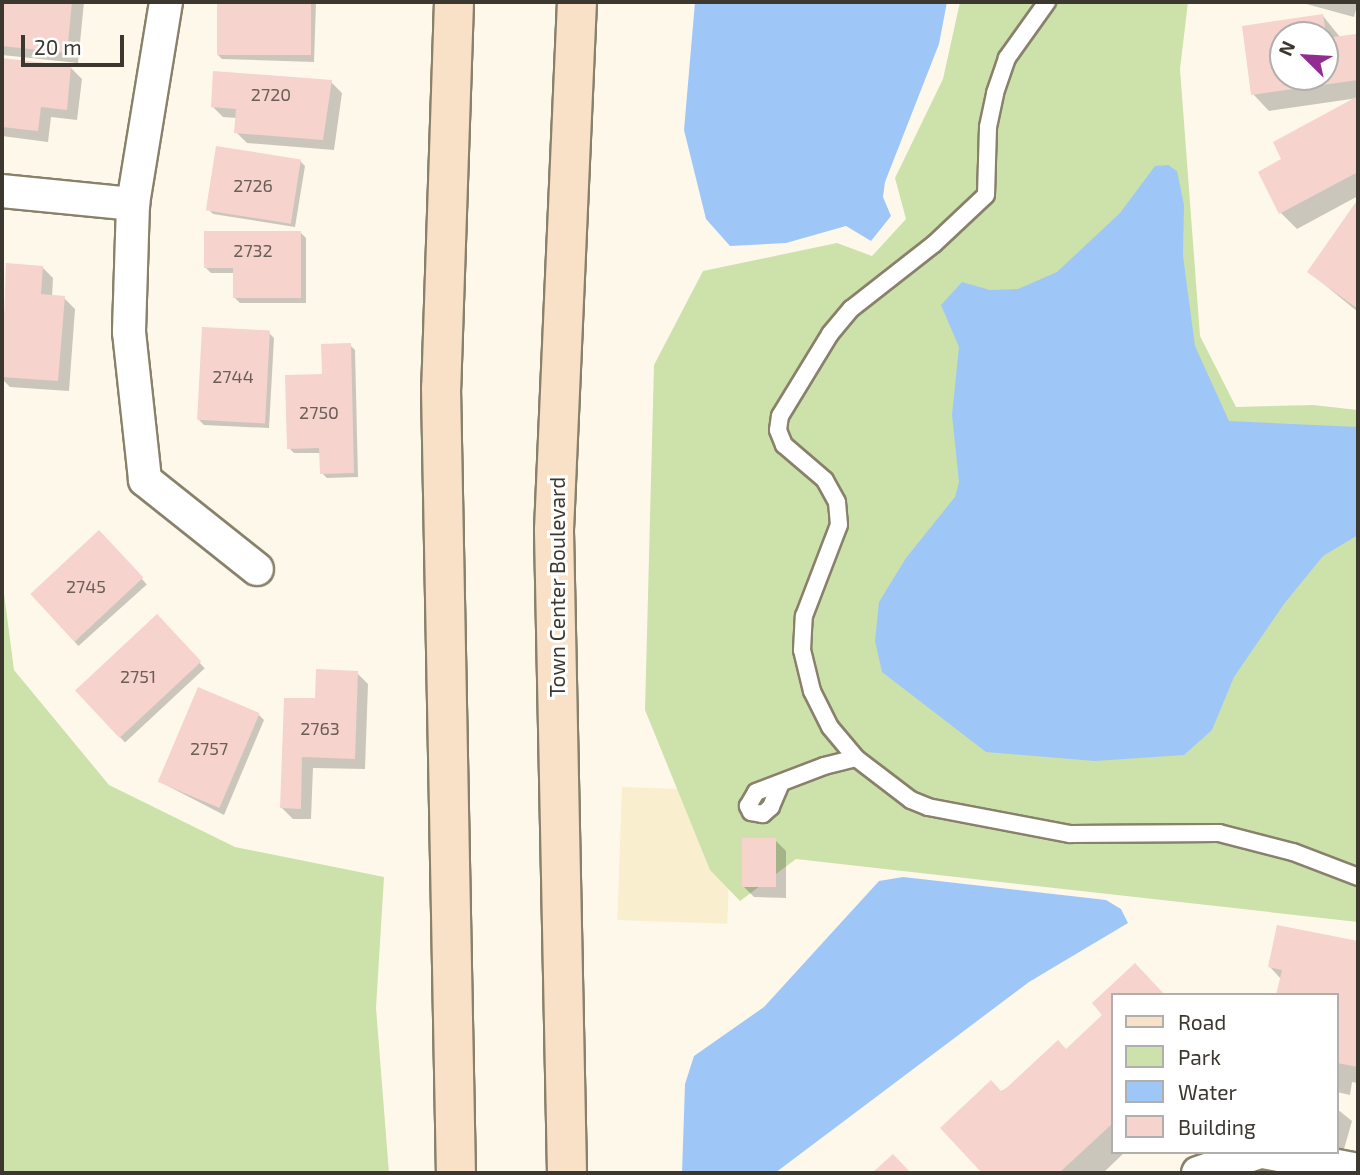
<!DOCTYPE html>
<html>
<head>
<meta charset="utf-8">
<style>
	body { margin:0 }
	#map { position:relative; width:1360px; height:1175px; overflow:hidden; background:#fef8ea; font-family:"Exo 2",sans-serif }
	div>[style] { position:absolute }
	.built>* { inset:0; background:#f9eece; transform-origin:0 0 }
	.green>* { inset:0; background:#cde1ab }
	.water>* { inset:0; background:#9ec7f8 }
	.shadow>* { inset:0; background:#0003; transform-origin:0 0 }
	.building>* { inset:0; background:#f6d3cd; transform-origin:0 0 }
	.roads { filter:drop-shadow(2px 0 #89816b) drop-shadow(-2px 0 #89816b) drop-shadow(0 2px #89816b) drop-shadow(0 -2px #89816b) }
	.service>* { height:16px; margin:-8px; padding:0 8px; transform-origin:8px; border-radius:8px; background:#fff }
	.minor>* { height:32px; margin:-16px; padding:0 16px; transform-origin:16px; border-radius:16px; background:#fff }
	.secondary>* { height:38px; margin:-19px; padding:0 19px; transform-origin:19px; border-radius:19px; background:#f8e1c6 }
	span { translate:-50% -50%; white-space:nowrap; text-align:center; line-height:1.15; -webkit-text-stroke:6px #fff; paint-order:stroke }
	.number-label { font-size:18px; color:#6a5f56 }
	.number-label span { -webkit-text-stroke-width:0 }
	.street-label { font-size:21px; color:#3c382f }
	.frame { position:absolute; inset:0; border:4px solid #3c382f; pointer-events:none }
	.legend { position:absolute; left:1111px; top:993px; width:228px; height:161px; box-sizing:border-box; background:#fff; border:2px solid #b1afac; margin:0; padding:9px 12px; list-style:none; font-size:21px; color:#3c382f }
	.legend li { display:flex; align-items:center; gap:14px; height:35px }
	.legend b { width:35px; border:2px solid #b1afac }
	.north { position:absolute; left:1269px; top:21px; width:70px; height:70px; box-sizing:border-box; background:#fff; border:2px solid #b1afac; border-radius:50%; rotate:294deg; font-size:19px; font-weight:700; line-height:28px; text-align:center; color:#3c382f }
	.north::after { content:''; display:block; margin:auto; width:24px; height:32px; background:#922c91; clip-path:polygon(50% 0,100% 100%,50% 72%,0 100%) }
	.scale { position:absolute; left:21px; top:35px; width:103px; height:32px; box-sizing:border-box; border:4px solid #3c382f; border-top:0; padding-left:9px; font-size:21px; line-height:24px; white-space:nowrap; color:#3c382f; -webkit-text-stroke:5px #fff; paint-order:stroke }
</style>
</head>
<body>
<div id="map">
	<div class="built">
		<i style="left:622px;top:787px;width:110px;height:133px;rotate:2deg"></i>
	</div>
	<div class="green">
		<i style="clip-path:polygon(960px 2px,1188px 2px,1180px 69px,1200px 336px,1236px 407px,1313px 405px,1358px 410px,1358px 922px,796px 859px,740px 901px,710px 870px,645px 710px,654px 365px,703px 271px,837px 243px,872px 256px,906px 219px,895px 178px,943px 79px)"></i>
		<i style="clip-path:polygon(2px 578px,14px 670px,109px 785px,235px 847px,384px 877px,376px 1008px,389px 1173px,2px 1173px)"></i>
	</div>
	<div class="water">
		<i style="clip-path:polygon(695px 2px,947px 2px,939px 44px,885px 182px,883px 197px,891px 216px,871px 241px,846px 226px,786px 243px,730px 246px,706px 219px,684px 130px)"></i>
		<i style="clip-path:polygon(1168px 165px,1177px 171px,1184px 205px,1183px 256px,1195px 346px,1229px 421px,1358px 427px,1358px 535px,1323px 556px,1284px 604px,1234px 677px,1212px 730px,1184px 755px,1095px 761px,986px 752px,882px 672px,875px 641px,879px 602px,906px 558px,955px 497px,959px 482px,952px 415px,959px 347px,941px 305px,962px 282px,990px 290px,1018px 289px,1057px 272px,1120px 213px,1155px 166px)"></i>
		<i style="clip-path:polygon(903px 877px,1106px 900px,1121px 909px,1128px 923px,1029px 982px,775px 1173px,682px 1173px,685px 1084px,694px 1056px,764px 1007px,879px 881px)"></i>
	</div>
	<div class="shadow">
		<i style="clip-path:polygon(2px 2px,84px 2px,78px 63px,2px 55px)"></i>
		<i style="clip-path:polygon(219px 2px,316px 2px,314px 62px,222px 59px,217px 54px)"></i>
		<i style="clip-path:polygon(1299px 2px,1358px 2px,1354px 17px)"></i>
		<i style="clip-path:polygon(evenodd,1323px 16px,1340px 37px,1358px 38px,1358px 98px,1269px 111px,1253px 94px,1244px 28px,1323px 16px,1283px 35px,1325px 35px,1325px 77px,1283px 77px,1283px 35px)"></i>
		<i style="clip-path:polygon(2px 60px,71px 68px,82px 79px,77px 120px,51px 117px,48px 142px,2px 136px)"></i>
		<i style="clip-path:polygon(331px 82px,342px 93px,334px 150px,247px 143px,236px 132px,237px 118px,223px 117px,212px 106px)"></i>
		<i style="clip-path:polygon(1358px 99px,1358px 196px,1297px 229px,1281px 213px,1284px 160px,1275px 143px)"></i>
		<i style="clip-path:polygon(300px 161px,305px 166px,295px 227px,213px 214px,208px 209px)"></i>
		<i style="clip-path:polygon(1358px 202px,1358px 312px,1309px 272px)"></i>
		<i style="clip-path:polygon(301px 233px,306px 238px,306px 303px,240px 303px,235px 298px,235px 273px,211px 273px,206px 268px)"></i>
		<i style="clip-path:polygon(7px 265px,42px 267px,53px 278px,52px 297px,64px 298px,75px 309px,69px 391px,10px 387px,2px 379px)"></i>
		<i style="clip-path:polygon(269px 333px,274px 338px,269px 428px,204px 425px,199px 420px)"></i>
		<i style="clip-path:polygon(350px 345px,355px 350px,358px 477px,327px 478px,322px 473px,321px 453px,294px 453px,289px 448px,323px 376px)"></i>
		<i style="left:104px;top:537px;width:64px;height:92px;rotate:48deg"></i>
		<i style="left:157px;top:617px;width:70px;height:109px;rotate:47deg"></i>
		<i style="clip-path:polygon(357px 673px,368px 684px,365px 769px,313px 768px,311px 819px,293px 819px,282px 808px,317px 700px)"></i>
		<i style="clip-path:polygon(259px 715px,264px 720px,224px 815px,160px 782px)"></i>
		<i style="clip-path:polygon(775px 840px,786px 851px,786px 898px,754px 897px,743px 886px)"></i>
		<i style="clip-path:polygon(1278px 927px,1358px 944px,1358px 1083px,1352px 1082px,1350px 1095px,1337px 1092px,1337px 995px,1281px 979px,1270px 967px)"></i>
		<i style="clip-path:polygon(1113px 995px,1113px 1152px,1125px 1152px,1103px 1173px,985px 1173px,943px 1128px,1066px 1051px,1105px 1015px,1094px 1003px)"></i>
		<i style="clip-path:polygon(1337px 1109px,1352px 1121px,1342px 1156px,1337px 1152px)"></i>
	</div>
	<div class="building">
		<i style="clip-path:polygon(2px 2px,72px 2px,67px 53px,2px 46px)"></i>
		<i style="left:217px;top:2px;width:94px;height:53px"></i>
		<i style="clip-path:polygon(1323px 14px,1326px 35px,1283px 35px,1283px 77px,1325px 77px,1325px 38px,1356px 34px,1358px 80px,1251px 95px,1242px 26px)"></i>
		<i style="clip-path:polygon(2px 58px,71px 66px,67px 110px,41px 107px,38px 131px,2px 127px)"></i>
		<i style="clip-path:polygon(213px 71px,332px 80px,323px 140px,234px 133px,236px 109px,211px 107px)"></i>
		<i style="clip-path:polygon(1358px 96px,1358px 172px,1279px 214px,1258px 172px,1281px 159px,1273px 142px)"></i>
		<i style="left:216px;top:146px;width:86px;height:65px;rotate:9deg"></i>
		<i style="clip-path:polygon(1358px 199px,1358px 309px,1307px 272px)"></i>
		<i style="clip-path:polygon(204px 231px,301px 231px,301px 298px,233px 298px,233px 268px,204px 268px)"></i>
		<i style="clip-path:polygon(6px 263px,43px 266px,41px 294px,65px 296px,58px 381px,2px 377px)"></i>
		<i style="left:202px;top:327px;width:68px;height:93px;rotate:3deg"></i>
		<i style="clip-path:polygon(351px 343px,354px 473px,320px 474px,319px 448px,287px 449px,285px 375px,322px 374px,321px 344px)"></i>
		<i style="left:99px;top:530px;width:65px;height:94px;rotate:47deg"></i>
		<i style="left:157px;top:614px;width:65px;height:112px;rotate:47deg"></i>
		<i style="clip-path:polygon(316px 669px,358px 671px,355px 759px,302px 757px,301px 809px,280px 808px,284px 698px,315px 698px)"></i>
		<i style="left:198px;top:687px;width:67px;height:103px;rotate:23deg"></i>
		<i style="left:742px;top:838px;width:34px;height:49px"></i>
		<i style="clip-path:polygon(1277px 925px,1358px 941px,1358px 1067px,1337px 1063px,1337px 995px,1276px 995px,1282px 970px,1268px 967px)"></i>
		<i style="clip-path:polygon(1135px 963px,1165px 995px,1113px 995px,1113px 1123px,1059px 1173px,982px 1173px,940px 1128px,991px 1080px,1002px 1092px,1058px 1040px,1066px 1049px,1102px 1015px,1092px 1003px)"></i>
		<i style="clip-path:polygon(893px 1154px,911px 1173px,872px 1173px)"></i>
	</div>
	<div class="roads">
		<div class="service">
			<i style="left:856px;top:758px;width:40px;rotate:-130deg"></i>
			<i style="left:830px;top:727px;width:40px;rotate:-116.6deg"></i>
			<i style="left:812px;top:691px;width:42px;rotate:-103.7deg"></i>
			<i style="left:802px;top:650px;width:34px;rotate:-87deg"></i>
			<i style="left:804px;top:616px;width:97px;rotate:-69deg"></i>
			<i style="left:839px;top:525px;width:23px;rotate:-95deg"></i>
			<i style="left:837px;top:502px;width:25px;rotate:-119deg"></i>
			<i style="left:825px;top:480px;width:54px;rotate:-139.5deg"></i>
			<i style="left:784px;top:445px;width:16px;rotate:-112deg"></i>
			<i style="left:778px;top:430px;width:14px;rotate:-82deg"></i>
			<i style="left:780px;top:416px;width:96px;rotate:-58.6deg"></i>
			<i style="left:830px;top:334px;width:33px;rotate:-50deg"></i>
			<i style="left:851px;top:309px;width:105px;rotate:-38.1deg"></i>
			<i style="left:934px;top:244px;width:71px;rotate:-43.3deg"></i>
			<i style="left:986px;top:195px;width:68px;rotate:-88.3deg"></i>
			<i style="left:988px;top:127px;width:35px;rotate:-78deg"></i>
			<i style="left:995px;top:93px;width:37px;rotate:-71deg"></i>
			<i style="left:1007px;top:58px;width:69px;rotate:-54.5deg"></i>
			<i style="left:781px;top:783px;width:26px;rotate:113deg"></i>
			<i style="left:771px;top:807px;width:11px;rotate:139deg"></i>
			<i style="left:763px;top:814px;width:12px;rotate:-171deg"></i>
			<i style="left:751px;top:812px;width:7px;rotate:-117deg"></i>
			<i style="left:748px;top:806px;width:16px;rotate:-60deg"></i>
			<i style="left:756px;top:792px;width:73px;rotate:-20.9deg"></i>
			<i style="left:824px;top:766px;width:33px;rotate:-14deg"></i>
			<i style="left:856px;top:758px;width:69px;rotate:37.4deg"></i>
			<i style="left:911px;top:800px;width:18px;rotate:22deg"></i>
			<i style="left:928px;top:807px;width:145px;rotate:10.8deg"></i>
			<i style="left:1070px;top:834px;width:149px;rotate:-0.4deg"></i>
			<i style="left:1219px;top:833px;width:76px;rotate:14.4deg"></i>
			<i style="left:1293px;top:852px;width:70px;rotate:21deg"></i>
		</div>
		<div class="minor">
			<i style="left:166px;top:2px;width:205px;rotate:99.3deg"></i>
			<i style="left:133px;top:204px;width:128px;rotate:91.8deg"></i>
			<i style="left:129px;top:332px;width:149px;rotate:83.8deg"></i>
			<i style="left:145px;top:480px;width:143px;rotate:38.5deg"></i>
			<i style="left:2px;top:191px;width:132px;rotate:5.7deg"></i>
			<i style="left:1263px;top:1152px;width:97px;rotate:10.7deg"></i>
			<i style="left:1198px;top:1173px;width:65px;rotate:-18.7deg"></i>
		</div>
		<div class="secondary">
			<i style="left:454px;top:2px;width:386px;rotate:91.9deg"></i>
			<i style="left:441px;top:388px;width:785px;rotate:88.91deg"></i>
			<i style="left:567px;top:1173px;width:643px;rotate:-91.16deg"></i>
			<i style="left:554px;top:530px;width:529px;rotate:-87.51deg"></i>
		</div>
	</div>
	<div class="number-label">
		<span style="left:271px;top:94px">2720</span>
		<span style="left:253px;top:185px">2726</span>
		<span style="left:253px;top:250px">2732</span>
		<span style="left:233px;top:376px">2744</span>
		<span style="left:319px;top:412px">2750</span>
		<span style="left:86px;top:586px">2745</span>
		<span style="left:138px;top:676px">2751</span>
		<span style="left:320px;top:728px">2763</span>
		<span style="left:209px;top:748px">2757</span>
	</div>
	<div class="street-label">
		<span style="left:557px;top:587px;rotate:-90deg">Town Center Boulevard</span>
	</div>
	<div class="frame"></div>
	<ul class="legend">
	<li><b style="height:9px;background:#f8e1c6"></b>Road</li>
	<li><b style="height:19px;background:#cde1ab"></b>Park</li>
	<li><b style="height:19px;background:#9ec7f8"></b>Water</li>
	<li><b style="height:19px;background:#f6d3cd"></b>Building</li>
	</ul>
	<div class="north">N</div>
	<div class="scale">20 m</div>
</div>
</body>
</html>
